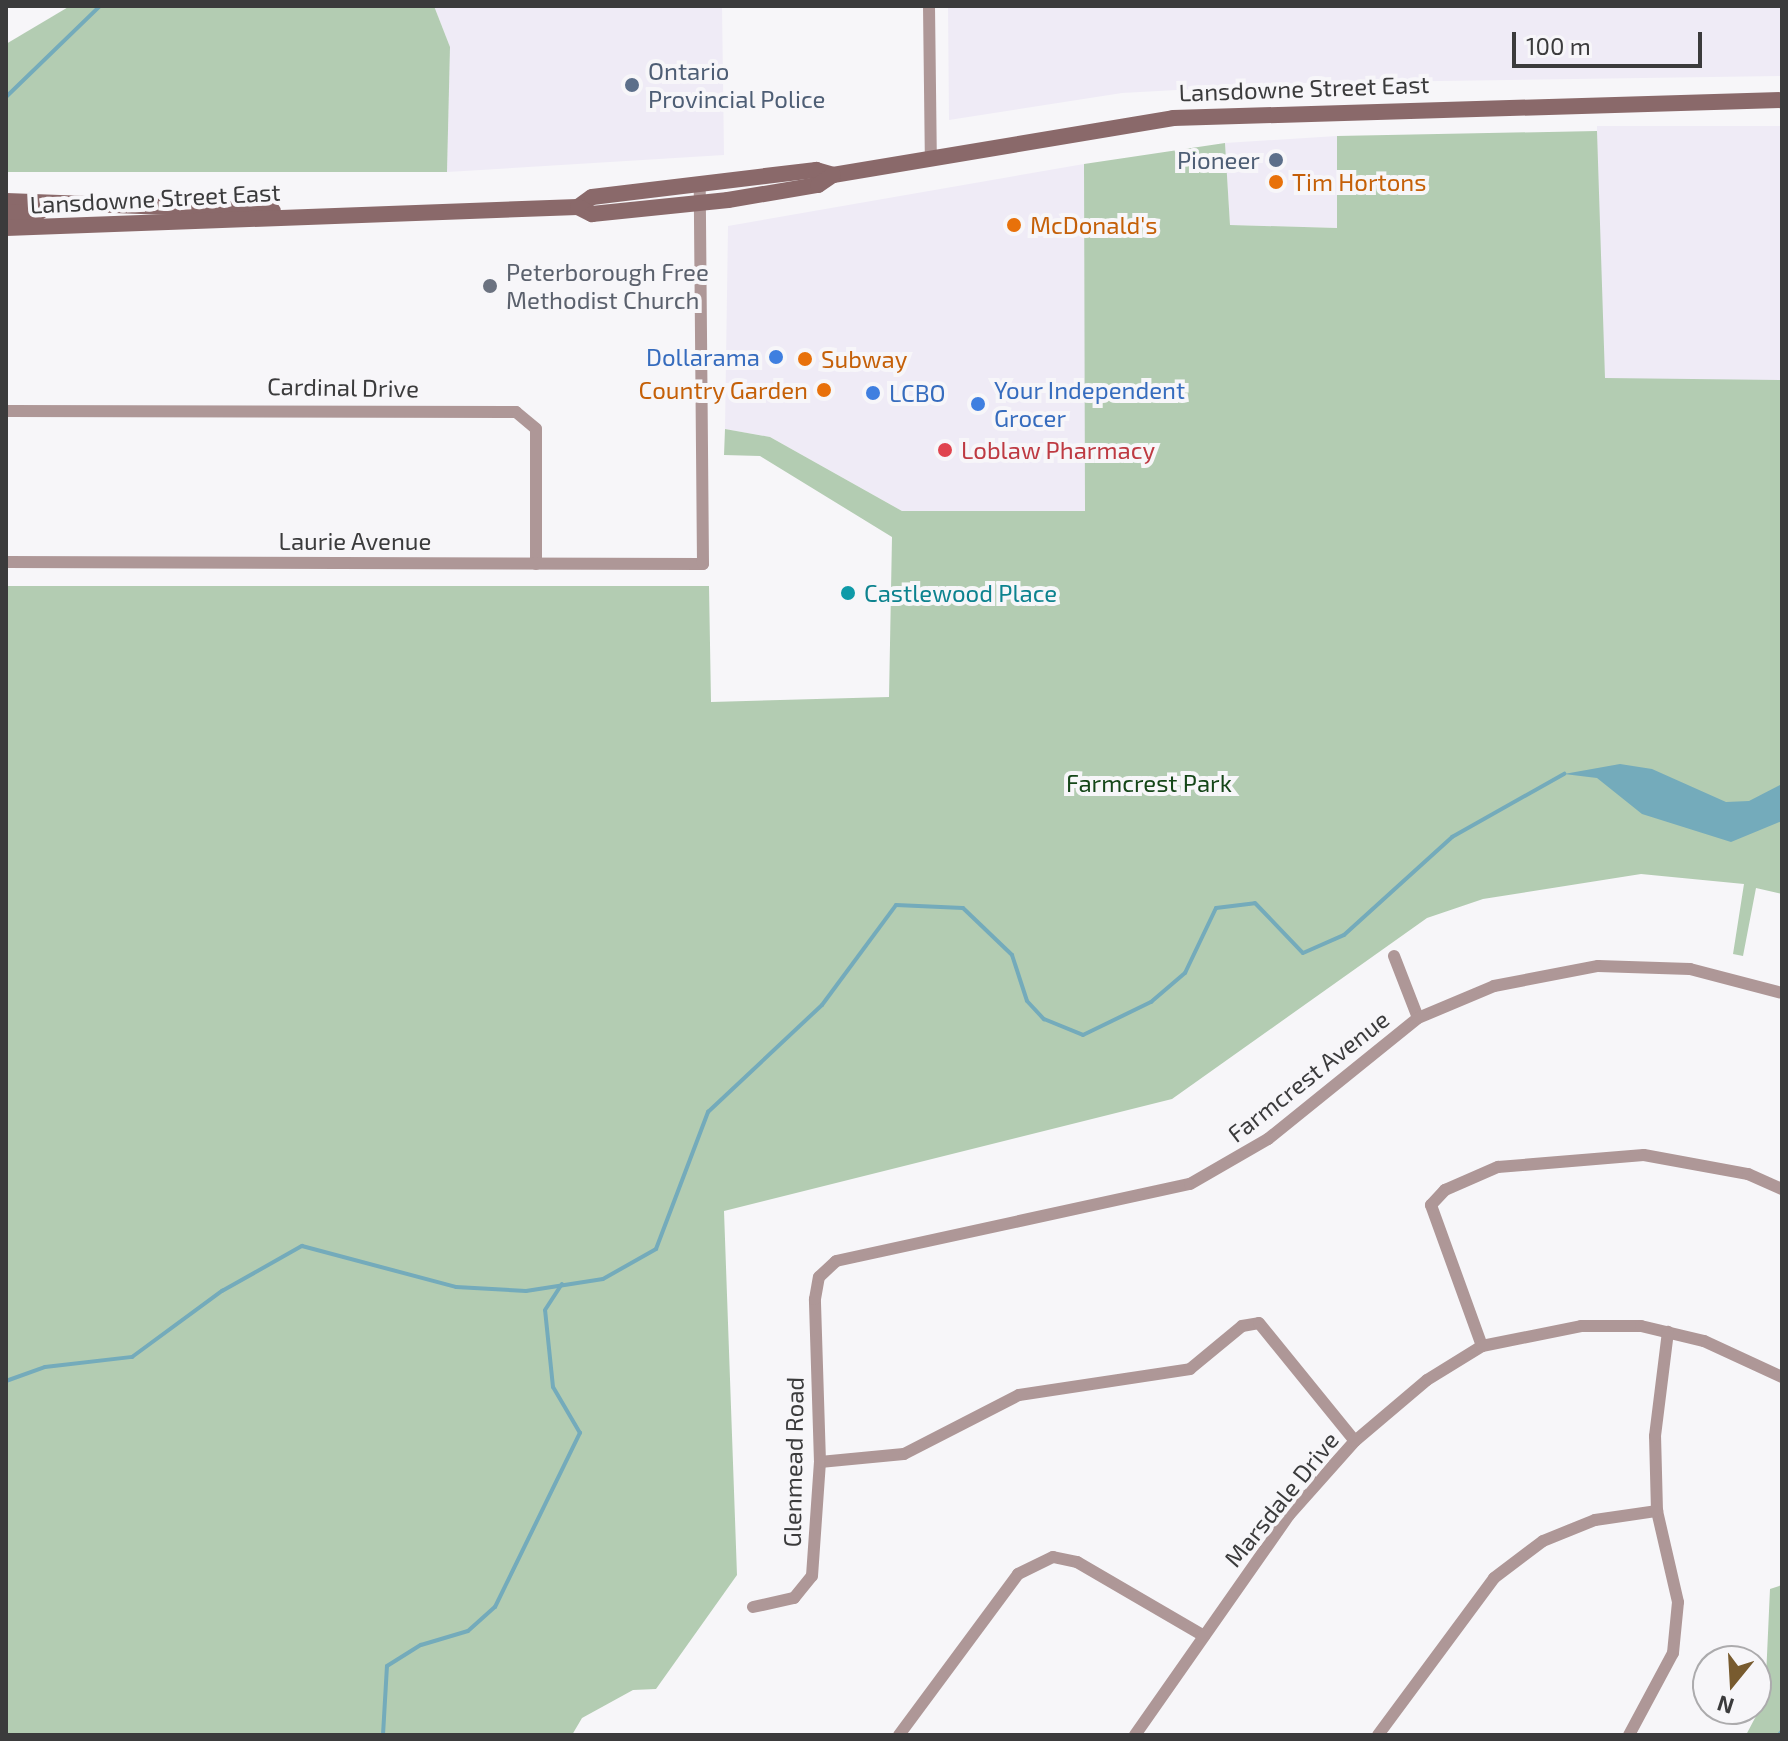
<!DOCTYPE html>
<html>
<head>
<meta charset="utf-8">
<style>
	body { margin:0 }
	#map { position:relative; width:1788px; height:1741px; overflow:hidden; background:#f7f6f9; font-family:"Exo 2",sans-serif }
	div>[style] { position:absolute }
	.built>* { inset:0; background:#efebf6; transform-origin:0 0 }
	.green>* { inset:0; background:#b3ccb2 }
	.water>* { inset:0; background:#74abbb }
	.stream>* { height:4px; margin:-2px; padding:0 2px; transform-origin:2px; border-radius:2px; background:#74abbb }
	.minor>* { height:12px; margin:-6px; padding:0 6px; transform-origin:6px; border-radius:6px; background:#ae9797 }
	.secondary>* { height:16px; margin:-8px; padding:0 8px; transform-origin:8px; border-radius:8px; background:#8a696a }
	.dots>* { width:22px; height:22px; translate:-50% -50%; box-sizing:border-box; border:4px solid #f7f6f9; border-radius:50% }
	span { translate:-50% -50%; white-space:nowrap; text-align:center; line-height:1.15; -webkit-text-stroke:8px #f7f6f9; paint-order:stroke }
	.service-label { font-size:24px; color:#4e5e75 }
	.left { translate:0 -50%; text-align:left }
	.right { translate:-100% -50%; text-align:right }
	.street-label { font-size:24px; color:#3b3b3c }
	.food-label { font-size:24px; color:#c56008 }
	.worship-label { font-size:24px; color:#5b616d }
	.shop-label { font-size:24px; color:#366cbe }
	.health-label { font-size:24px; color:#be3a42 }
	.culture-label { font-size:24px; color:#0d838f }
	.park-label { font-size:24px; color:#154618 }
	.frame { position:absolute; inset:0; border:8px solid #3b3b3c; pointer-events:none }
	.north { position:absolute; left:1692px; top:1645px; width:80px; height:80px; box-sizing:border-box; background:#f7f6f9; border:2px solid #acabad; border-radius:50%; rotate:198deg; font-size:22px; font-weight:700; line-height:32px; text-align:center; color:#3b3b3c }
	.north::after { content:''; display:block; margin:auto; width:28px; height:36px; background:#785b2f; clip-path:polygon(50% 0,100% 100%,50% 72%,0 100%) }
	.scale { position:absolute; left:1512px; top:32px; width:190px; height:36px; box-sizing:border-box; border:4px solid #3b3b3c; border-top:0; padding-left:10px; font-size:24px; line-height:28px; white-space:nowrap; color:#3b3b3c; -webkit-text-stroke:6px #f7f6f9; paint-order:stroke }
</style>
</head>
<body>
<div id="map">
	<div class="built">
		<i style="clip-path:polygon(434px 6px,722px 6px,724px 155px,447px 172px,450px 47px)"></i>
		<i style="clip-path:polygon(948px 6px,1782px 6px,1782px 76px,1302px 83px,1122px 93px,949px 120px)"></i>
		<i style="left:1782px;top:126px;width:254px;height:185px;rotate:90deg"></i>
		<i style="clip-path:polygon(1337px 136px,1338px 228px,1230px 225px,1225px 143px)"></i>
		<i style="clip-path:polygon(1084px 164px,1086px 511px,902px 511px,770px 437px,725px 429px,728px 226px)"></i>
	</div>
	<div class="green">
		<i style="clip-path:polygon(70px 6px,434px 6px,450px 47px,447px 172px,6px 172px,6px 44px)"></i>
		<i style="clip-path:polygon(1597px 131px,1605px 378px,1782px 380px,1782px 894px,1756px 888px,1743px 956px,1733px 954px,1744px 884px,1641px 874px,1483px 899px,1427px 918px,1172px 1099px,724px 1211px,737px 1575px,656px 1689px,633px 1690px,582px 1718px,572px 1735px,6px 1735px,6px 586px,709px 586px,711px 702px,889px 697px,892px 537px,760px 456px,724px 455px,725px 429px,770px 437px,902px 511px,1085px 511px,1084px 164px,1225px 143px,1230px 225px,1337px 228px,1337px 136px)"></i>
		<i style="clip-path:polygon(1782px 1585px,1782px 1735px,1746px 1735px,1765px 1699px,1770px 1589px)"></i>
	</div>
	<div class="water">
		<i style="clip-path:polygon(1620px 764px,1652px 769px,1726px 802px,1749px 801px,1782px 784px,1782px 821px,1731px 842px,1642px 814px,1597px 778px,1564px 774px)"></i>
	</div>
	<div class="stream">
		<i style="left:6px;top:97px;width:131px;rotate:-44.1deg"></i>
		<i style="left:6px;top:1381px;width:41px;rotate:-19.7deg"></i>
		<i style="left:45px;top:1367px;width:88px;rotate:-6.6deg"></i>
		<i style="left:132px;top:1357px;width:112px;rotate:-36.3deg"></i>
		<i style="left:222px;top:1291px;width:92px;rotate:-29.4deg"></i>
		<i style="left:302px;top:1246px;width:159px;rotate:14.9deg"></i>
		<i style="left:456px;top:1287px;width:70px;rotate:3.3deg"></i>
		<i style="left:526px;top:1291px;width:78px;rotate:-8.9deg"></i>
		<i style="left:603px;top:1279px;width:61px;rotate:-29.5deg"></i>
		<i style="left:656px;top:1249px;width:147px;rotate:-69.2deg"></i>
		<i style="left:708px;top:1112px;width:156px;rotate:-43.2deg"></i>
		<i style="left:822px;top:1005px;width:124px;rotate:-53.5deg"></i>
		<i style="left:896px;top:905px;width:67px;rotate:2.6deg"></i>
		<i style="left:963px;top:908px;width:68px;rotate:43.8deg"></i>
		<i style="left:1012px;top:955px;width:48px;rotate:71.9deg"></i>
		<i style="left:1027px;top:1001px;width:25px;rotate:47deg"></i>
		<i style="left:1044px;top:1019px;width:42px;rotate:22.3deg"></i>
		<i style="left:1083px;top:1035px;width:76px;rotate:-25.9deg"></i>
		<i style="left:1151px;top:1002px;width:45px;rotate:-40.5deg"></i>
		<i style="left:1185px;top:973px;width:72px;rotate:-64.5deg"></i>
		<i style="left:1216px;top:908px;width:39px;rotate:-7deg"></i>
		<i style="left:1255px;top:903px;width:69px;rotate:46.2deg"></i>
		<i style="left:1303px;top:953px;width:45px;rotate:-23.7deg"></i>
		<i style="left:1344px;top:935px;width:146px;rotate:-42.2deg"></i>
		<i style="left:1452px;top:837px;width:129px;rotate:-29.4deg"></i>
		<i style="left:383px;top:1735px;width:69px;rotate:-86.7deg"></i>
		<i style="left:387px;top:1666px;width:40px;rotate:-32deg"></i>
		<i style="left:421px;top:1645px;width:49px;rotate:-16.6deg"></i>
		<i style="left:468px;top:1631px;width:36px;rotate:-42deg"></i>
		<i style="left:495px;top:1607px;width:194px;rotate:-64deg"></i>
		<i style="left:580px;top:1433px;width:53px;rotate:-120.4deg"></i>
		<i style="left:553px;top:1387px;width:77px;rotate:-95.9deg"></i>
		<i style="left:545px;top:1310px;width:31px;rotate:-57deg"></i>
		<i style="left:1779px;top:1735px;width:5px;rotate:-53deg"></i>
	</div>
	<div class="minor">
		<i style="left:929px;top:6px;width:153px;rotate:89.3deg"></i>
		<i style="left:6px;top:411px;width:510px;rotate:0.11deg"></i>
		<i style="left:516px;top:412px;width:26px;rotate:40deg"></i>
		<i style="left:536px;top:429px;width:135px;rotate:90deg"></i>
		<i style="left:6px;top:562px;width:697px;rotate:0.16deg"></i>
		<i style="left:703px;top:564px;width:378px;rotate:-90.5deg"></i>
		<i style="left:1394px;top:956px;width:66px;rotate:68.8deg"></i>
		<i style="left:1482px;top:1346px;width:150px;rotate:-109.9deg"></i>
		<i style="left:1431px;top:1205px;width:21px;rotate:-47deg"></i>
		<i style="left:1445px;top:1190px;width:58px;rotate:-23.5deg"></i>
		<i style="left:1498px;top:1167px;width:146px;rotate:-4.7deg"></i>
		<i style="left:1644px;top:1155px;width:106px;rotate:10.4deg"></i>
		<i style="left:1748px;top:1174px;width:37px;rotate:24deg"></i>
		<i style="left:820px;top:1462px;width:84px;rotate:-5.4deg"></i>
		<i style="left:904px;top:1454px;width:129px;rotate:-27.2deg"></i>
		<i style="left:1019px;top:1395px;width:173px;rotate:-8.6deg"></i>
		<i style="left:1190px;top:1369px;width:67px;rotate:-39.6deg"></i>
		<i style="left:1242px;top:1326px;width:17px;rotate:-10deg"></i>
		<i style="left:1259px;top:1323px;width:152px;rotate:50.9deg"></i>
		<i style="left:753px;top:1607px;width:42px;rotate:-12.4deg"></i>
		<i style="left:794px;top:1598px;width:28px;rotate:-51deg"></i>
		<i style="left:812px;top:1576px;width:114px;rotate:-86deg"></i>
		<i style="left:820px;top:1462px;width:163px;rotate:-91.8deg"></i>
		<i style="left:815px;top:1299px;width:22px;rotate:-80deg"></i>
		<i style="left:819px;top:1277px;width:23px;rotate:-43deg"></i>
		<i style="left:836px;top:1261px;width:362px;rotate:-12.3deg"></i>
		<i style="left:1190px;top:1184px;width:90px;rotate:-30deg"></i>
		<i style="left:1268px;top:1139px;width:193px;rotate:-38.9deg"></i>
		<i style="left:1418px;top:1018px;width:82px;rotate:-22.8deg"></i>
		<i style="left:1494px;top:986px;width:106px;rotate:-10.9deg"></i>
		<i style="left:1598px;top:966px;width:92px;rotate:1.9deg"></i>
		<i style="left:1690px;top:969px;width:95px;rotate:14.6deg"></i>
		<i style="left:899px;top:1735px;width:200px;rotate:-53.5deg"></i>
		<i style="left:1018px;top:1574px;width:39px;rotate:-26deg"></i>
		<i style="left:1053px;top:1557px;width:25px;rotate:12deg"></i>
		<i style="left:1077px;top:1562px;width:147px;rotate:30.2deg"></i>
		<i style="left:1135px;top:1735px;width:269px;rotate:-55deg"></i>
		<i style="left:1289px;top:1515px;width:99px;rotate:-48.3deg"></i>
		<i style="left:1355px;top:1441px;width:94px;rotate:-40.3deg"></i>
		<i style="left:1427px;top:1380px;width:65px;rotate:-31.7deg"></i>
		<i style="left:1482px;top:1346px;width:101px;rotate:-11.4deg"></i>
		<i style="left:1581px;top:1326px;width:60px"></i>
		<i style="left:1641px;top:1326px;width:65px;rotate:13.4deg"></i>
		<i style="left:1704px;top:1341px;width:86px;rotate:24.8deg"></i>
		<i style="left:1378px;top:1735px;width:195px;rotate:-53.5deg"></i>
		<i style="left:1494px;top:1578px;width:61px;rotate:-37.1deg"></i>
		<i style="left:1543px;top:1541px;width:56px;rotate:-22deg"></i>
		<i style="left:1595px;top:1520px;width:63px;rotate:-8.3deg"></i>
		<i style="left:1629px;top:1735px;width:93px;rotate:-61.8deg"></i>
		<i style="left:1673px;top:1653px;width:51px;rotate:-84.4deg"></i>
		<i style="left:1678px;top:1602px;width:93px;rotate:-103deg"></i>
		<i style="left:1657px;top:1511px;width:75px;rotate:-91.5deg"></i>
		<i style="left:1655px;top:1436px;width:105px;rotate:-82.9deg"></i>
	</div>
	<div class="secondary">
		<i style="left:6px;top:201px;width:267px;rotate:2.1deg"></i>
		<i style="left:578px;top:207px;width:17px;rotate:-36deg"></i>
		<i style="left:592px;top:197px;width:226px;rotate:-6.9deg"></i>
		<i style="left:816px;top:170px;width:18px;rotate:16deg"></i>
		<i style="left:833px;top:175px;width:345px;rotate:-9.5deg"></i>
		<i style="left:1173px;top:118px;width:609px;rotate:-1.69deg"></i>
		<i style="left:6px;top:213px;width:34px;rotate:-2deg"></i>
		<i style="left:6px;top:228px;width:572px;rotate:-2.1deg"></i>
		<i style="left:578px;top:207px;width:16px;rotate:27deg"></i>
		<i style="left:592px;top:214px;width:137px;rotate:-5.9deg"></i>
		<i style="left:728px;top:200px;width:91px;rotate:-9.5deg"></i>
		<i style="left:818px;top:185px;width:18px;rotate:-34deg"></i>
	</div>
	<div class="dots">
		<i style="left:632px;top:85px;background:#5c6f8a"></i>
		<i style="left:1276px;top:160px;background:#5c6f8a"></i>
		<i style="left:1276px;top:182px;background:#e8710a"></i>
		<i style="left:1014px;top:225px;background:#e8710a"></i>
		<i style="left:490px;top:286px;background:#6b7280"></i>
		<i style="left:776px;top:357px;background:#3f7fe0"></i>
		<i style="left:805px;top:359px;background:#e8710a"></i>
		<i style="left:824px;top:390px;background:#e8710a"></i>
		<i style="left:873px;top:393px;background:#3f7fe0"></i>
		<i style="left:978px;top:404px;background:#3f7fe0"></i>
		<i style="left:945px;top:450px;background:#e0444e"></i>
		<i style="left:848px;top:593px;background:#0f9aa8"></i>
	</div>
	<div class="service-label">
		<span class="left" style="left:648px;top:85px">Ontario<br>Provincial Police</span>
		<span class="right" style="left:1260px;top:160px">Pioneer</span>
	</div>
	<div class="street-label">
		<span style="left:1304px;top:88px;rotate:-2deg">Lansdowne Street East</span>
		<span style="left:155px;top:198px;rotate:-3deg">Lansdowne Street East</span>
		<span style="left:343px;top:387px;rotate:1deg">Cardinal Drive</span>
		<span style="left:355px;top:541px">Laurie Avenue</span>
		<span style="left:1308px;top:1076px;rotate:-38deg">Farmcrest Avenue</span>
		<span style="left:793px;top:1462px;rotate:-89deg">Glenmead Road</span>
		<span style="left:1281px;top:1499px;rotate:-51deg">Marsdale Drive</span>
	</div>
	<div class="food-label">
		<span class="left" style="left:1292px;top:182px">Tim Hortons</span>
		<span class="left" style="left:1030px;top:225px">McDonald's</span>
		<span class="left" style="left:821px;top:359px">Subway</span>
		<span class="right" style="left:808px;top:390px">Country Garden</span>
	</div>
	<div class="worship-label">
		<span class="left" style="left:506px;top:286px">Peterborough Free<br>Methodist Church</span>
	</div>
	<div class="shop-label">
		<span class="right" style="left:760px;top:357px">Dollarama</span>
		<span class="left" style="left:994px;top:404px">Your Independent<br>Grocer</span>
		<span class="left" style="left:889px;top:393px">LCBO</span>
	</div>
	<div class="health-label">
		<span class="left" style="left:961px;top:450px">Loblaw Pharmacy</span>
	</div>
	<div class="culture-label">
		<span class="left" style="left:864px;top:593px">Castlewood Place</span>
	</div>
	<div class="park-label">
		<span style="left:1149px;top:783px">Farmcrest Park</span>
	</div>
	<div class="frame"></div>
	<div class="north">N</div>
	<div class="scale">100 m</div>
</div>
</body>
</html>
